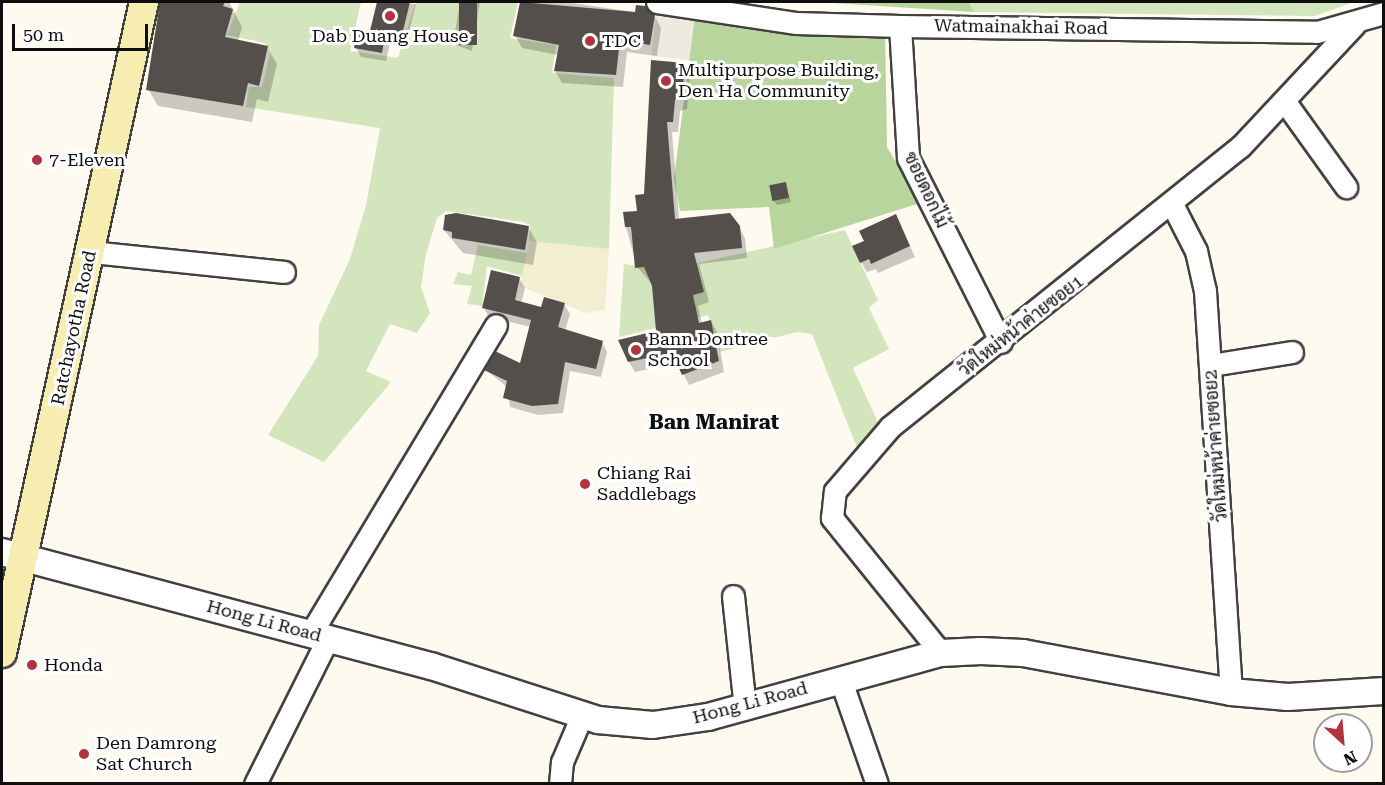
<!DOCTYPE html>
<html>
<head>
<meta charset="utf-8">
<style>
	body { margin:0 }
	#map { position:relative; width:1385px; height:785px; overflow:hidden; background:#fefaf0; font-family:"Roboto Serif",Sarabun,serif }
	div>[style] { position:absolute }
	.farmland>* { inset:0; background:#f2eed2 }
	.green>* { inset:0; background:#d3e5bc }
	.forest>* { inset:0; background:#b8d59d }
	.plaza>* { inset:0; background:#ede9df; transform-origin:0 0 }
	.shadow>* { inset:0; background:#0003 }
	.building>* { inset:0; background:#554f4b; transform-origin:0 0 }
	.roads { filter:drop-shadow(2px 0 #414141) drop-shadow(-2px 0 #414141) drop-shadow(0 2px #414141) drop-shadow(0 -2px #414141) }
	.minor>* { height:21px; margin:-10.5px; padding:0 10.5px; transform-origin:10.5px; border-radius:10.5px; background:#fff }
	.tertiary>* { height:26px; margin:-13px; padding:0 13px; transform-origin:13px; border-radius:13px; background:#fff }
	.secondary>* { height:28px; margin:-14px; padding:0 14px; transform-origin:14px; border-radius:14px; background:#f8edb1 }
	.dots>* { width:16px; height:16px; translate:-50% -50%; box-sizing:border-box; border:3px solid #fff; border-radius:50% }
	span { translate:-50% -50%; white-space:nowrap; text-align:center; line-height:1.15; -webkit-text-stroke:6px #fff; paint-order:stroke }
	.street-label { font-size:18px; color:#0e0e0e }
	.poi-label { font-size:18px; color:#0e0e0e }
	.left { translate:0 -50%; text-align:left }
	.quarter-label { font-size:21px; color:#0e0e0e; font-weight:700 }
	.frame { position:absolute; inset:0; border:3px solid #0e0e0e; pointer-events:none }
	.north { position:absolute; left:1313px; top:713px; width:60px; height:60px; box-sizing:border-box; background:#fff; border:2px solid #9f9f9f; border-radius:50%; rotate:154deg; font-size:16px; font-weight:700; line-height:24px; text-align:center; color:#0e0e0e }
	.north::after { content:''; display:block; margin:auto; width:21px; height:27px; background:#b2323d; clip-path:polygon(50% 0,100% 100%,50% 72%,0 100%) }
	.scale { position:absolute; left:12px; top:24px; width:136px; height:27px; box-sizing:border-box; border:3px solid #0e0e0e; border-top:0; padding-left:8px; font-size:18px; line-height:21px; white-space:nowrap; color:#0e0e0e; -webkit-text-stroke:4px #fff; paint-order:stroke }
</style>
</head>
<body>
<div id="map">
	<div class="farmland">
		<i style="clip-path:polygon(529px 241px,609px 249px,605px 310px,585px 313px,520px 286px)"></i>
	</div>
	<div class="green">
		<i style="clip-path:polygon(240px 2px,361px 2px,350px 51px,398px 58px,416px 2px,518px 2px,510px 38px,556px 45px,552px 73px,614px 78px,609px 249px,529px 241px,530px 225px,524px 222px,446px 211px,437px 218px,426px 254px,421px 287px,430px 313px,417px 333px,390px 324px,366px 371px,391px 382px,324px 462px,268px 435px,318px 356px,319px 325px,350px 259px,366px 205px,380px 128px,246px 107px,249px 87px,262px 87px,270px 53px,265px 43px,227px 35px)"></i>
		<i style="clip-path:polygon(969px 2px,1354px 2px,1315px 16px,974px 12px)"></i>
		<i style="clip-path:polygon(845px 230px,878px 300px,869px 308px,889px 349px,853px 368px,881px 429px,858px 450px,812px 334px,797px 332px,720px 352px,708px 315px,619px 337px,624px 264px,644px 267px,649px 280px,698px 263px)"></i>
		<i style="clip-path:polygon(478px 245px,527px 253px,522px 276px,487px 266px,482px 306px,467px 304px,472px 286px,453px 284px,458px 272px,471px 275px)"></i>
	</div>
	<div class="forest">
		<i style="clip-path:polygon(817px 2px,969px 2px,974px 12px)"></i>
		<i style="clip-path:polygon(695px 14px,885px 30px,887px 147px,920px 203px,774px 249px,769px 207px,680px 211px,674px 178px)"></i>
	</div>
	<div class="plaza">
		<i style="left:657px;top:9px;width:38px;height:47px;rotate:7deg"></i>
	</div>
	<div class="shadow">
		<i style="clip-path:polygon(160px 2px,229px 2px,242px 27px,238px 41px,267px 47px,277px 64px,268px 102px,257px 99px,252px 122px,158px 106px,148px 89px)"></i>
		<i style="clip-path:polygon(378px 2px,416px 4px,405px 47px,390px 43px,386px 61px,361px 57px,356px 48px,370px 37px)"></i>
		<i style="clip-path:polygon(460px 2px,480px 2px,472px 51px,453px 44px)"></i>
		<i style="clip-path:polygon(522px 2px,566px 2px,654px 15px,661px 28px,657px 56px,627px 52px,623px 87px,562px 83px,555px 71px,558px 55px,522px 48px,515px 35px)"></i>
		<i style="clip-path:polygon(653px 62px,684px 64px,690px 75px,687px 109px,680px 111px,678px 132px,672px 132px,679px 220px,739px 227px,745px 238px,747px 258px,699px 264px,709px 302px,698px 306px,702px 324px,711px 321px,717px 332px,724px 372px,689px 385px,678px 363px,635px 372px,629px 362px,658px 332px,653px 285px,637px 267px,626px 227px,646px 196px)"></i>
		<i style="clip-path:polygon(785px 184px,791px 202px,777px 205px,774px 201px)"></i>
		<i style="clip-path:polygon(901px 226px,915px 257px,878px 273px,876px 269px,867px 272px,861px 262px)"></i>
		<i style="clip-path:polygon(528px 227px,537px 242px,533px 265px,463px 253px,444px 230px)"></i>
		<i style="clip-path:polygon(519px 278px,525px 288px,521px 304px,542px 309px,564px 304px,570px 314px,565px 331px,602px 342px,607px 352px,601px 377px,570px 371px,563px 413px,538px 415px,510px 407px,507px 387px,486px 370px,521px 366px,531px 327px,489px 317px,484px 308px)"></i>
	</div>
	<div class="building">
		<i style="clip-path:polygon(160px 2px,225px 2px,223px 6px,233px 9px,225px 37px,268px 46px,259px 86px,248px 83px,243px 106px,146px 90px)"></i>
		<i style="clip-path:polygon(377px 2px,410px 2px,401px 39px,385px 35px,382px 53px,354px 48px,357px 33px,369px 35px)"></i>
		<i style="left:459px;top:2px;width:18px;height:43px"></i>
		<i style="clip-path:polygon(520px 2px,635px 12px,636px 5px,645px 6px,655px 15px,650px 45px,620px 40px,616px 75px,554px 71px,559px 45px,513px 36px)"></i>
		<i style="clip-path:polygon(651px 60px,685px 63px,682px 99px,675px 100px,673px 122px,667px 122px,675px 219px,730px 213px,740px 226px,742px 248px,694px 253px,704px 292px,693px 295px,699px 323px,711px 320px,719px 361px,682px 375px,672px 353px,628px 362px,618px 340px,656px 331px,652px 286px,644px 267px,635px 268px,631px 227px,625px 227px,623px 212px,637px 211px,635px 195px,644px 194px)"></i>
		<i style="left:786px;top:182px;width:16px;height:17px;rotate:79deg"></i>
		<i style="clip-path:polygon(456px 213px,529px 226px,525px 250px,452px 238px,452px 232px,443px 230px,445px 215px)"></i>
		<i style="clip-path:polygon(896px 214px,910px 246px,871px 264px,869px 259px,860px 263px,852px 246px,864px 241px,859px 231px)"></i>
		<i style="clip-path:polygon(491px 270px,520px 277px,515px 300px,541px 307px,544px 297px,565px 303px,558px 327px,603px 341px,596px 369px,565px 362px,558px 404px,532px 406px,503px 398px,507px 381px,484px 370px,495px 351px,520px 363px,531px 320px,482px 308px)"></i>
	</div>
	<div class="roads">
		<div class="minor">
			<i style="left:657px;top:2px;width:141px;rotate:8.6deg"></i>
			<i style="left:796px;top:23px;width:104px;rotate:1.7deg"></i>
			<i style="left:900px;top:26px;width:417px;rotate:0.8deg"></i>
			<i style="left:1317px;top:32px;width:70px;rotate:-15.8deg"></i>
			<i style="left:900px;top:26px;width:132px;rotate:86.5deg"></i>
			<i style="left:908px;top:158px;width:206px;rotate:63.2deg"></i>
			<i style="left:1285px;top:102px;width:105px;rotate:54.3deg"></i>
			<i style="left:1173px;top:206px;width:51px;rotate:62.9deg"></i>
			<i style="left:1196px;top:251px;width:41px;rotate:77.3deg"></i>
			<i style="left:1205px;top:291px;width:402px;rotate:86.3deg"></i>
			<i style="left:91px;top:252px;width:194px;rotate:5.9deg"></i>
			<i style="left:1211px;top:365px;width:82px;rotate:-9.1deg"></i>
			<i style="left:733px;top:596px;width:113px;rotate:83.9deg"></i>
			<i style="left:311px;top:633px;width:359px;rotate:-59deg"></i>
			<i style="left:941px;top:653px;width:174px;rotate:-128.9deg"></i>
			<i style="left:832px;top:518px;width:27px;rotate:-84deg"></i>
			<i style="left:835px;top:491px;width:84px;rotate:-49.3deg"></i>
			<i style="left:890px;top:427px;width:448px;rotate:-38.7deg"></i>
			<i style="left:1240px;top:147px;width:168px;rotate:-46.9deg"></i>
			<i style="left:840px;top:678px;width:112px;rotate:70.8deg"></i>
			<i style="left:255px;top:784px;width:163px;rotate:-63.4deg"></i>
			<i style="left:560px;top:784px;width:22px;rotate:-85deg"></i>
			<i style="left:562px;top:762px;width:51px;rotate:-66.9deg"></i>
		</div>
		<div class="tertiary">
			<i style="left:2px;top:552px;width:444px;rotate:14.9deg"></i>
			<i style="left:431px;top:666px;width:176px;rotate:17.9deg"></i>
			<i style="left:598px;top:720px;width:55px;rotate:5.2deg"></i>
			<i style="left:653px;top:725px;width:56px;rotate:-8.3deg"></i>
			<i style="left:708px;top:717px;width:242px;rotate:-15.4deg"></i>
			<i style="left:941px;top:653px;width:40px;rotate:-2.9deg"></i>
			<i style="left:981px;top:651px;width:42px;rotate:2.7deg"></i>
			<i style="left:1023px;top:653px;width:212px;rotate:10.6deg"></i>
			<i style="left:1231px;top:692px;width:57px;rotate:5deg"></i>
			<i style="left:1288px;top:697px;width:96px;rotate:-3.6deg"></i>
		</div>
		<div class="secondary">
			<i style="left:2px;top:653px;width:666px;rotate:-77.7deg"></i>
		</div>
	</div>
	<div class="dots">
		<i style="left:390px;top:16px;background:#b2323d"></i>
		<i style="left:590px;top:41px;background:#b2323d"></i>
		<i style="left:666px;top:81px;background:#b2323d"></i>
		<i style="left:37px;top:160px;background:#b2323d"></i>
		<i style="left:636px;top:350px;background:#b2323d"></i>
		<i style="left:585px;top:484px;background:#b2323d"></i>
		<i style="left:32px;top:665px;background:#b2323d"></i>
		<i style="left:84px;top:754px;background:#b2323d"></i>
	</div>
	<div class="street-label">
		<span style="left:1021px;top:27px;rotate:1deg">Watmainakhai Road</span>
		<span style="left:926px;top:190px;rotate:65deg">ซอยดอกไม้</span>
		<span style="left:1021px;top:326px;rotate:-38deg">วัดใหม่หน้าค่ายซอย1</span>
		<span style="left:74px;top:328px;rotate:-78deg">Ratchayotha Road</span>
		<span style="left:1216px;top:446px;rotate:-94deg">วัดใหม่หน้าค่ายซอย2</span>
		<span style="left:264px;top:621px;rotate:15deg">Hong Li Road</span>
		<span style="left:750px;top:703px;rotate:-15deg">Hong Li Road</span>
	</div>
	<div class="poi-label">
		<span style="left:390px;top:36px">Dab Duang House</span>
		<span class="left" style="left:602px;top:41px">TDC</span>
		<span class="left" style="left:678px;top:81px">Multipurpose Building,<br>Den Ha Community</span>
		<span class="left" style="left:49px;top:160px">7-Eleven</span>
		<span class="left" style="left:648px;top:350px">Bann Dontree<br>School</span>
		<span class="left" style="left:597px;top:484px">Chiang Rai<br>Saddlebags</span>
		<span class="left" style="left:44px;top:665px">Honda</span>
		<span class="left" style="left:96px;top:754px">Den Damrong<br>Sat Church</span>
	</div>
	<div class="quarter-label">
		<span style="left:714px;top:422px">Ban Manirat</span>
	</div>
	<div class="frame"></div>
	<div class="north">N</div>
	<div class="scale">50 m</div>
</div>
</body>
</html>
